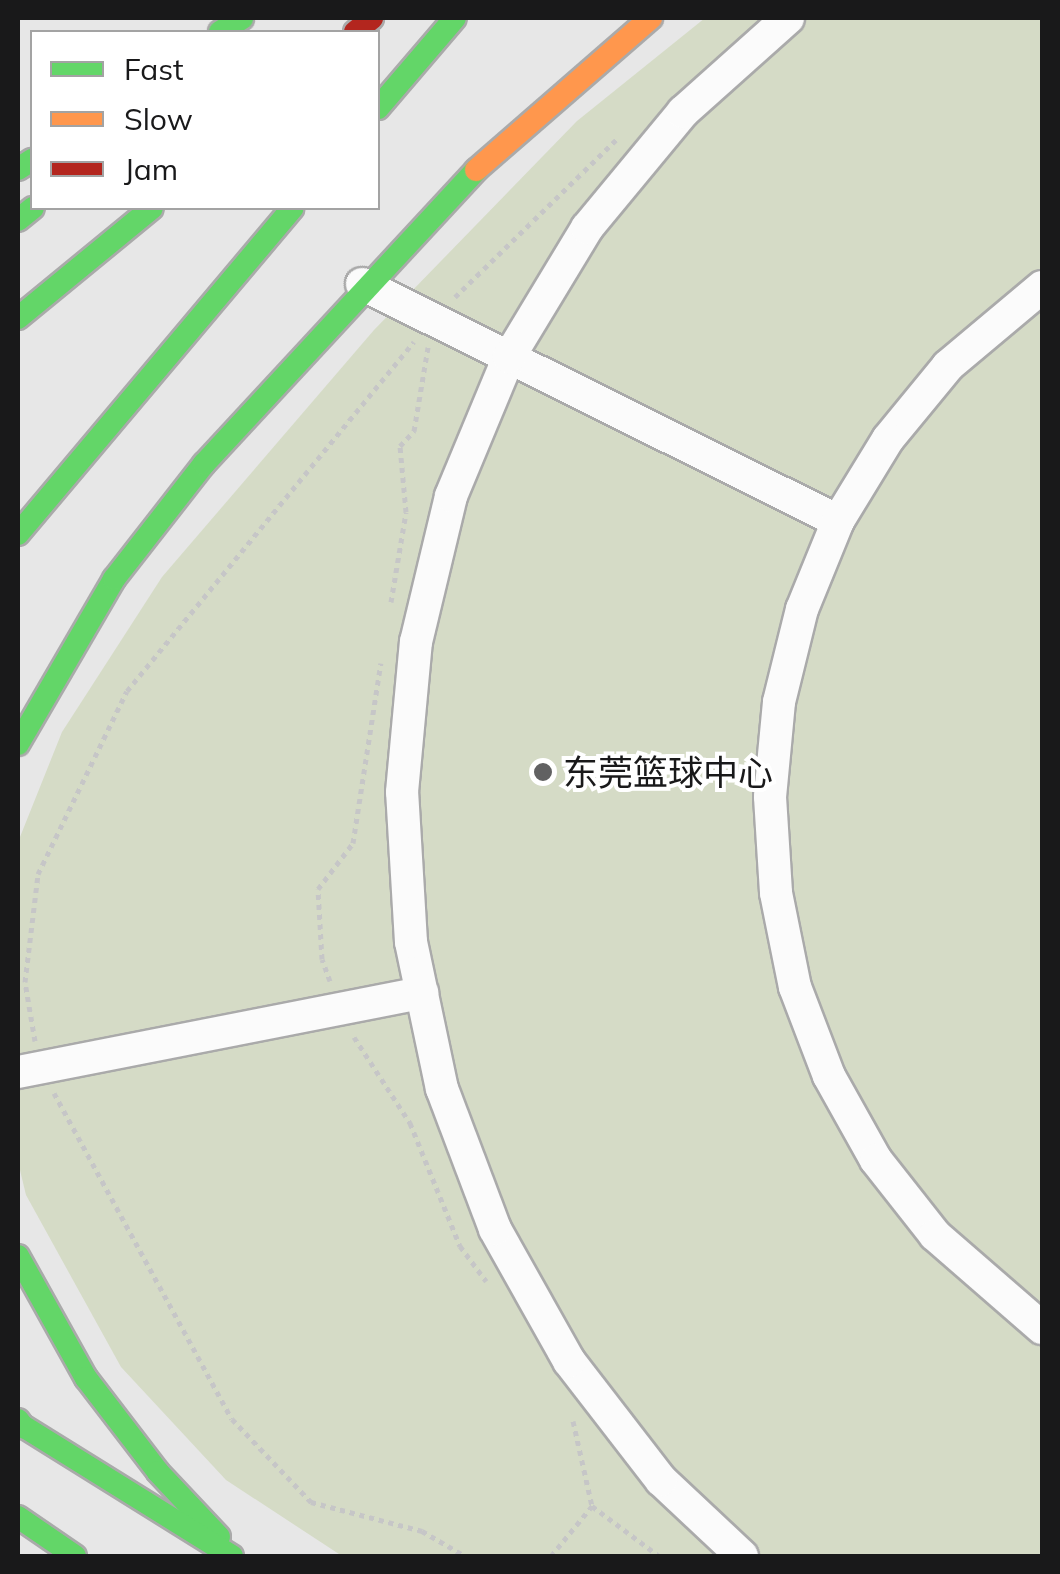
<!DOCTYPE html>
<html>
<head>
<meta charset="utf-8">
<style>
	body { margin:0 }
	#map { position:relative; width:1060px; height:1574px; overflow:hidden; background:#e7e7e7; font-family:Mulish,"Noto Sans SC",sans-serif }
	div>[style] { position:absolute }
	.green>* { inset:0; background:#d5dbc6 }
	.path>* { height:5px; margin-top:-2.5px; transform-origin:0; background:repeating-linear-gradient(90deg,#c6c6c7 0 5px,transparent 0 10px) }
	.roads { filter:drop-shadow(2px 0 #aaa) drop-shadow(-2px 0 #aaa) drop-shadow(0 2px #aaa) drop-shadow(0 -2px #aaa) }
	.street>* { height:32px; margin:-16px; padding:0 16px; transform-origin:16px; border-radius:16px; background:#fbfbfb }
	.fast>* { height:22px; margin:-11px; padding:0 11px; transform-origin:11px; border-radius:11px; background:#63d668 }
	.slow>* { height:22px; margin:-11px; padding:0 11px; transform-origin:11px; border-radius:11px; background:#ff974d }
	.jam>* { height:22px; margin:-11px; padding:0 11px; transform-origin:11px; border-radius:11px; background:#b3261e }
	.dots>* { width:28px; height:28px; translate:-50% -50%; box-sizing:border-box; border:5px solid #fff; border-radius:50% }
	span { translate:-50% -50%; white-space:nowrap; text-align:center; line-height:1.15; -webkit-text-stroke:8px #fff; paint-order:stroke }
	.poi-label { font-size:35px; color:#19191a }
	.left { translate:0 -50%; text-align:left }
	.frame { position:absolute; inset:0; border:20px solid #19191a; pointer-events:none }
	.legend { position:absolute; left:30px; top:30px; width:350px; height:180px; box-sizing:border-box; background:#fff; border:2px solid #a3a3a3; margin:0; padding:12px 18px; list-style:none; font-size:30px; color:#19191a }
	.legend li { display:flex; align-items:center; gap:20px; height:50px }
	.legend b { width:50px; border:2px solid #a3a3a3 }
</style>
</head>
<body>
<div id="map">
	<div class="green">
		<i style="clip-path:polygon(705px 18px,1042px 18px,1042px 1556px,342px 1556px,226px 1480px,121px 1367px,26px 1195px,18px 1162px,18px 842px,62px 732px,162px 577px,374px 330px,577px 121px)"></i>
	</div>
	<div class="path">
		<i style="left:455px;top:297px;width:229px;rotate:-44.3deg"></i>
		<i style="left:391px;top:602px;width:91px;rotate:-80.5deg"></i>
		<i style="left:406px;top:512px;width:66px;rotate:-95.2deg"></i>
		<i style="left:400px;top:446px;width:21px;rotate:-47deg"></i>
		<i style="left:414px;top:431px;width:85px;rotate:-80.5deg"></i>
		<i style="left:330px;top:981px;width:23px;rotate:-110deg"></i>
		<i style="left:322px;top:959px;width:70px;rotate:-93.3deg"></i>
		<i style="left:318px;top:889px;width:58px;rotate:-52.7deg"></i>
		<i style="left:353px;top:843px;width:182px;rotate:-81.2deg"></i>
		<i style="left:354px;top:1037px;width:103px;rotate:56.9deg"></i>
		<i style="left:410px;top:1123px;width:133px;rotate:67.9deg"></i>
		<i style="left:460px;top:1246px;width:44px;rotate:53.4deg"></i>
		<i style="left:35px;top:1041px;width:60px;rotate:-99.6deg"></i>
		<i style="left:25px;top:982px;width:109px;rotate:-83.1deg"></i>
		<i style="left:38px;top:874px;width:203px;rotate:-64.1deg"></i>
		<i style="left:127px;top:691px;width:452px;rotate:-50.6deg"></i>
		<i style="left:54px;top:1093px;width:371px;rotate:61.4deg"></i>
		<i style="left:232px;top:1419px;width:115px;rotate:46.4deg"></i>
		<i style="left:311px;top:1502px;width:115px;rotate:14.6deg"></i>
		<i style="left:422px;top:1531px;width:50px;rotate:30.2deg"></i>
		<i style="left:573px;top:1421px;width:87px;rotate:77.4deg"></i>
		<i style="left:592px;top:1506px;width:84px;rotate:36.7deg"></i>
		<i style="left:551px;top:1556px;width:65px;rotate:-50.6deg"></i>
	</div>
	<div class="roads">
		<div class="street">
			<i style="left:362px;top:284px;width:532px;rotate:26.47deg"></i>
			<i style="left:1042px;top:287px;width:123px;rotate:140deg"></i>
			<i style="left:948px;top:366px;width:94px;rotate:129.4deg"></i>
			<i style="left:888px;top:439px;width:96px;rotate:121.4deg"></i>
			<i style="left:838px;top:521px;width:95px;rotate:112.2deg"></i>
			<i style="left:802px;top:609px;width:96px;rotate:103.9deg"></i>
			<i style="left:779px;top:702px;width:95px;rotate:95.4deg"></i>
			<i style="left:770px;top:797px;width:96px;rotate:86.4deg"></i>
			<i style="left:776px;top:893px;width:96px;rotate:78.6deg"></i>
			<i style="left:795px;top:987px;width:95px;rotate:69.1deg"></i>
			<i style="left:829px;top:1076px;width:96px;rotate:60.8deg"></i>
			<i style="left:876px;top:1160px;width:95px;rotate:51.8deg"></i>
			<i style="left:935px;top:1235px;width:142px;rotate:41deg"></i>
			<i style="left:18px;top:1072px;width:412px;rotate:-11.1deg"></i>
			<i style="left:742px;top:1556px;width:111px;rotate:-136.8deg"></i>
			<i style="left:661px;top:1480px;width:150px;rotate:-127.7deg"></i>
			<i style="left:569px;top:1361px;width:151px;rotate:-119.3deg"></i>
			<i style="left:495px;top:1229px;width:150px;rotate:-110.7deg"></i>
			<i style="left:442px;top:1089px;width:150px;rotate:-101.9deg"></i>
			<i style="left:411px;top:942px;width:150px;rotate:-93.4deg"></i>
			<i style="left:402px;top:792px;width:151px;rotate:-84.7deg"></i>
			<i style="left:416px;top:642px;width:150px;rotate:-76.5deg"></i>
			<i style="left:451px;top:496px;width:151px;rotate:-67.4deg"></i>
			<i style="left:509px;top:357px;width:151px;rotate:-58.8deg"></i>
			<i style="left:587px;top:228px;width:151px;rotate:-50.4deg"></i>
			<i style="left:683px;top:112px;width:141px;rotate:-41.8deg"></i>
		</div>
		<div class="fast">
			<i style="left:220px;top:32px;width:26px;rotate:-32deg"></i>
			<i style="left:378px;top:108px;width:118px;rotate:-49.5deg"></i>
			<i style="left:18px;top:169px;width:17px;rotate:-33deg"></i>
			<i style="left:18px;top:220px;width:19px;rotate:-39deg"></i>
			<i style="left:18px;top:318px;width:173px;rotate:-39.4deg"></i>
			<i style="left:18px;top:534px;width:426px;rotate:-49.9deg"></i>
			<i style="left:18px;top:744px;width:191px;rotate:-59.8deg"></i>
			<i style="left:114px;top:579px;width:146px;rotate:-52deg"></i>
			<i style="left:204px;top:464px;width:401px;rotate:-47.2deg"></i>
			<i style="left:18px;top:1256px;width:140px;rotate:60.9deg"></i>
			<i style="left:86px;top:1378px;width:118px;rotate:52.5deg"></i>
			<i style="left:158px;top:1472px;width:89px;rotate:46.8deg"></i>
			<i style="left:18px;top:1420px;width:9px;rotate:54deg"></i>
			<i style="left:18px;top:1423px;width:252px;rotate:31.9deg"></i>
			<i style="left:18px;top:1517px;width:69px;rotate:34.4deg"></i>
		</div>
		<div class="slow">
			<i style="left:476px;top:170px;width:232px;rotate:-41deg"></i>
		</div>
		<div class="jam">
			<i style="left:355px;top:32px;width:22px;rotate:-39deg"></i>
		</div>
	</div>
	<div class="dots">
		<i style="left:543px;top:772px;background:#616162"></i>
	</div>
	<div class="poi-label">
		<span class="left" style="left:563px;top:772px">东莞篮球中心</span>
	</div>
	<div class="frame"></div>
	<ul class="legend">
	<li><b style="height:12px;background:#63d668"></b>Fast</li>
	<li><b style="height:12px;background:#ff974d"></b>Slow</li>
	<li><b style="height:12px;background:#b3261e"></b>Jam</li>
	</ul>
</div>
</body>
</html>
